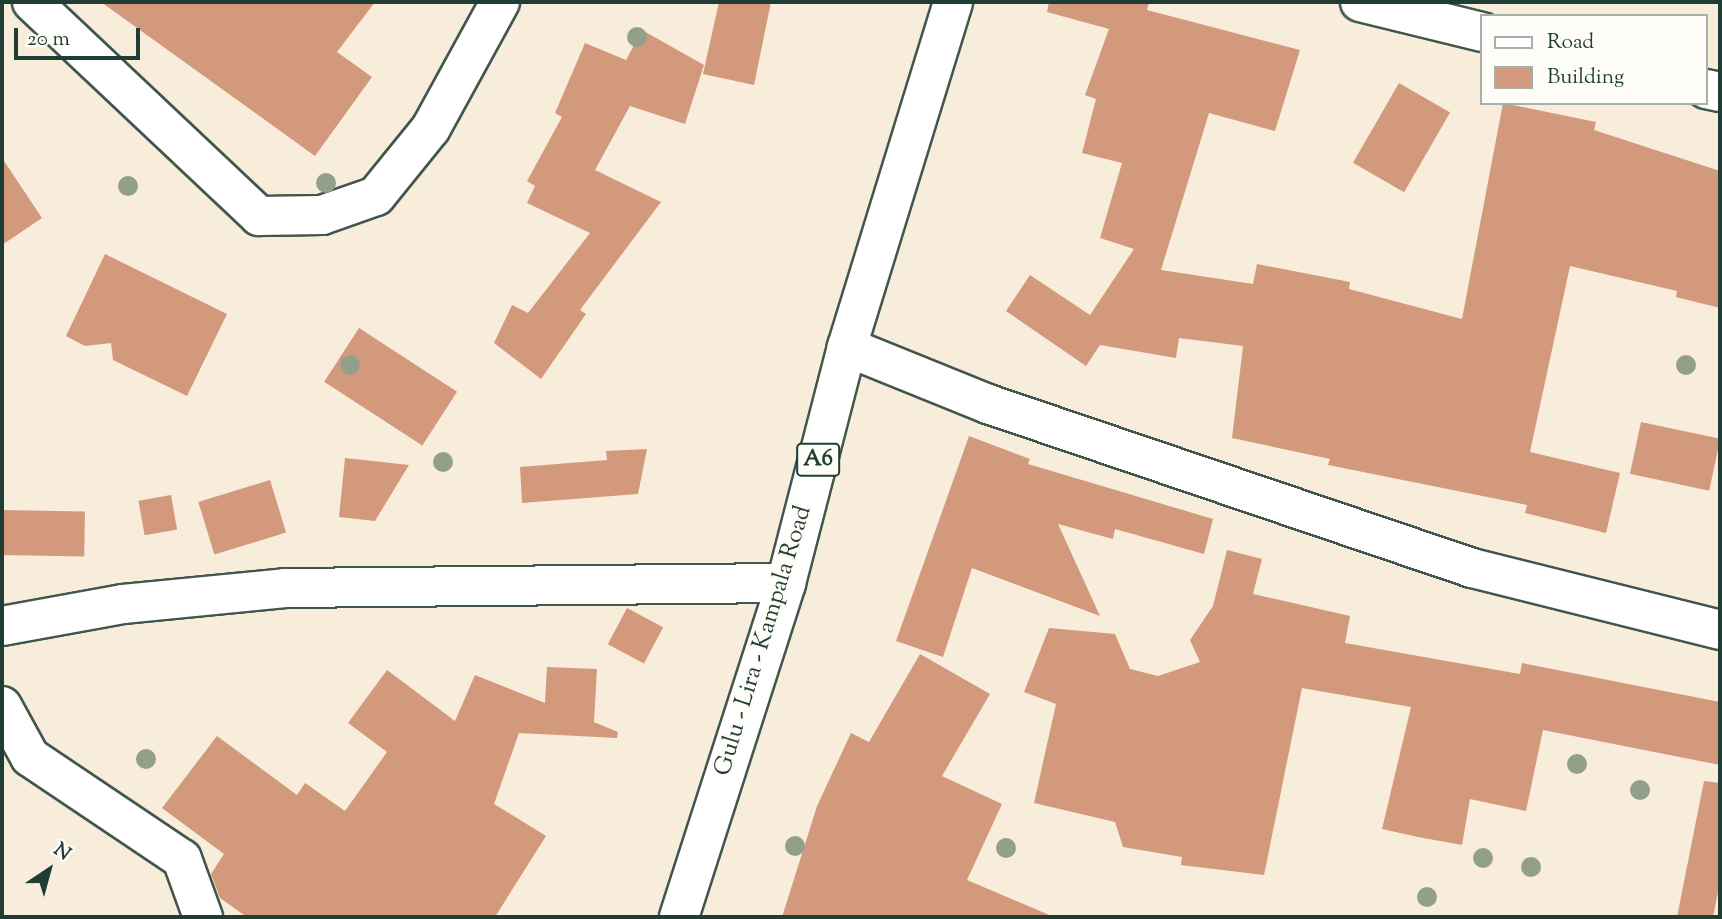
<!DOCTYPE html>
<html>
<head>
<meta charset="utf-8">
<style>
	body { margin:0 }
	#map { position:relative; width:1722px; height:919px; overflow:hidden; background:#f8ecdb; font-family:"Sorts Mill Goudy",serif }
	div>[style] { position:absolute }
	.building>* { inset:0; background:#d3997d; transform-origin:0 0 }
	.roads { filter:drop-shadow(2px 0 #40574d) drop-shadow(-2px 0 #40574d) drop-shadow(0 2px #40574d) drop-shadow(0 -2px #40574d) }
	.minor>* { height:38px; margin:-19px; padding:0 19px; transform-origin:19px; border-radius:19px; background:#fff }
	.major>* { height:38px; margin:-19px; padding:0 19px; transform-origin:19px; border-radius:19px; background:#fff }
	.trees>* { width:20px; height:20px; margin:-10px; border-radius:50%; background:#93a089 }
	span { translate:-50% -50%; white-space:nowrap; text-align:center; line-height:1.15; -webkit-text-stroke:6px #fdfcf7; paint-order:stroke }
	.shield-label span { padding:2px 5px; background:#fdfcf7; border:2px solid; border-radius:5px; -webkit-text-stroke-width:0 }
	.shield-label { font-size:23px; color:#1f3d34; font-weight:700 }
	.street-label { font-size:24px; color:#1f3d34 }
	.frame { position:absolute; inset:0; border:4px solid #1f3d34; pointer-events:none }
	.legend { position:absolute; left:1480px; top:14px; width:228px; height:91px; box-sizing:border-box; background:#fdfcf7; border:2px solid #a4b0a9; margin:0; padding:9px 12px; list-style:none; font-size:21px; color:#1f3d34 }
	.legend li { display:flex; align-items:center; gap:14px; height:35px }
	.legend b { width:35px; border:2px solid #a4b0a9 }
	.north { position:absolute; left:14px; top:835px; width:70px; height:70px; -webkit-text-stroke:5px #fdfcf7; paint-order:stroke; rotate:36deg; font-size:19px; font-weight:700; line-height:28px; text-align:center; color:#1f3d34 }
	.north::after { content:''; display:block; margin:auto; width:24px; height:32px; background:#1f3d34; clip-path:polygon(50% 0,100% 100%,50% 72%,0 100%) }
	.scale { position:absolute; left:14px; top:28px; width:126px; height:32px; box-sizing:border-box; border:4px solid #1f3d34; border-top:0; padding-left:9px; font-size:21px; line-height:24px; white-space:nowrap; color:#1f3d34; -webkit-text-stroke:5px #fdfcf7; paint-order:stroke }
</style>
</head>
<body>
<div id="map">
	<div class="building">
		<i style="clip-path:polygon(101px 2px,375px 2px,337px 52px,372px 77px,315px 156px)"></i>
		<i style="clip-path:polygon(719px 2px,771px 2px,754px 85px,703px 74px)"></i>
		<i style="clip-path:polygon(1049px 2px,1149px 2px,1147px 10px,1300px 50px,1275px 131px,1209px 113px,1161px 270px,1253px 284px,1257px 264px,1350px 282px,1349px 289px,1462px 319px,1503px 103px,1596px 122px,1594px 130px,1720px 171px,1720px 308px,1676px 297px,1677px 291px,1570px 266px,1530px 452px,1620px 473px,1606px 533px,1525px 513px,1527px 505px,1328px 465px,1330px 459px,1232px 438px,1243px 346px,1179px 338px,1176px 358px,1100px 345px,1086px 366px,1006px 311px,1030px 275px,1090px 315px,1134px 249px,1100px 238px,1122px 163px,1082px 153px,1096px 99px,1085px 95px,1109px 29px,1047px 12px)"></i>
		<i style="clip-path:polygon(642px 30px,704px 65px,685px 124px,630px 106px,595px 170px,661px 202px,580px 310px,586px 314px,541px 379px,494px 343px,512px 305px,528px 313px,590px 233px,527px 203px,535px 186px,527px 181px,562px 117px,555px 113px,585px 43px,626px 60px)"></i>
		<i style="left:1399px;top:83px;width:59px;height:92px;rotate:30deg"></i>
		<i style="clip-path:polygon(2px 158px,42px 218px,2px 245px)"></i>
		<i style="clip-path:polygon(105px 254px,227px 314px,187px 396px,113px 360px,111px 343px,85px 346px,66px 336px)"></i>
		<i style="left:359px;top:328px;width:117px;height:64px;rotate:33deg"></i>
		<i style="left:1641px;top:422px;width:81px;height:53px;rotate:12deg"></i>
		<i style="clip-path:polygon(969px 436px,1030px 459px,1028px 464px,1213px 519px,1204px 554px,1115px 529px,1113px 539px,1058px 524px,1100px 616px,972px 568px,943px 657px,896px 641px)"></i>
		<i style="clip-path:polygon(647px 449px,638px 494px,522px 503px,520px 467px,607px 460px,606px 451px)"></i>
		<i style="clip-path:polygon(345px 458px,409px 465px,375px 521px,339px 517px)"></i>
		<i style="left:270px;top:480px;width:55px;height:75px;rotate:73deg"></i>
		<i style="left:171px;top:495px;width:35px;height:33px;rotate:80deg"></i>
		<i style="left:2px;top:510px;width:83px;height:45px;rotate:1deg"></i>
		<i style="clip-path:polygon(1227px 550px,1262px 559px,1253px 594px,1350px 616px,1345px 643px,1520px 674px,1522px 663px,1720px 702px,1720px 765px,1543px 730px,1526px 811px,1470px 799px,1462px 845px,1418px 837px,1382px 829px,1411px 707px,1302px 688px,1264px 875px,1181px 865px,1182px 857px,1123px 847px,1115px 822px,1034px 803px,1056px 704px,1024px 692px,1049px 628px,1115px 634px,1130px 669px,1158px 676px,1200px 662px,1190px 640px,1213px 606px)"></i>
		<i style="left:627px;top:608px;width:41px;height:41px;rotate:28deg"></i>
		<i style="clip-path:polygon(920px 654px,990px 694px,942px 776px,1002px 804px,967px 880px,1054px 917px,782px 917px,817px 806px,851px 733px,869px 742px)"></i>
		<i style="clip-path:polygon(547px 667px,597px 669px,594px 722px,618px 732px,617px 738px,519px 733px,494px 804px,546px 836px,495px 917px,247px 917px,220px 898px,211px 874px,224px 854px,162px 808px,217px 736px,297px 795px,305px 783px,345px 811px,387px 752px,348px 723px,387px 670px,455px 721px,475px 675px,545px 703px)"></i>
		<i style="clip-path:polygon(1704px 781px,1720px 783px,1720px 882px,1713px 917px,1677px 917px)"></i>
	</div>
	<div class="roads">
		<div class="minor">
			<i style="left:32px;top:2px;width:312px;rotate:43.3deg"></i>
			<i style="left:259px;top:216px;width:63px;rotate:-0.9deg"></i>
			<i style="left:322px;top:215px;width:57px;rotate:-19.4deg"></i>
			<i style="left:376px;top:196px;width:87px;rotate:-51deg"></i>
			<i style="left:431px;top:128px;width:144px;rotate:-61.3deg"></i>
			<i style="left:1360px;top:2px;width:126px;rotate:13.8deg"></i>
			<i style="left:1706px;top:89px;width:14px;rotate:12deg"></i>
			<i style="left:847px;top:347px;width:152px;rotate:22deg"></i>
			<i style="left:988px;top:404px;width:511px;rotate:18.72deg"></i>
			<i style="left:1472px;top:568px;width:256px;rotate:14deg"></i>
			<i style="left:2px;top:626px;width:123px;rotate:-10.3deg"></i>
			<i style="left:123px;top:604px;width:163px;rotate:-5.6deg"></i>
			<i style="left:285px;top:588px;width:501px;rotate:-0.57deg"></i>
			<i style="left:2px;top:706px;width:58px;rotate:61.2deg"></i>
			<i style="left:30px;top:757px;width:183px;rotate:33.9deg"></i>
			<i style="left:182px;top:859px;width:62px;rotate:70.1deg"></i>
		</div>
		<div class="major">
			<i style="left:679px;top:917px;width:351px;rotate:-72.2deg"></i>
			<i style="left:786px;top:583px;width:244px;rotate:-75.5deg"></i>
			<i style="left:847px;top:347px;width:361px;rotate:-72.9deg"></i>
		</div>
	</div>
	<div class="trees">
		<i style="left:637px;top:37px"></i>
		<i style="left:326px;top:183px"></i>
		<i style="left:128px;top:186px"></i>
		<i style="left:350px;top:365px"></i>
		<i style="left:1686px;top:365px"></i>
		<i style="left:443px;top:462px"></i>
		<i style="left:146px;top:759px"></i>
		<i style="left:1577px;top:764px"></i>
		<i style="left:1640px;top:790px"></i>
		<i style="left:795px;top:846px"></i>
		<i style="left:1006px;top:848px"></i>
		<i style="left:1483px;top:858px"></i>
		<i style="left:1531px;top:867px"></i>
		<i style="left:1427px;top:897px"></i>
	</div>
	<div class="shield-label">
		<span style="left:818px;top:460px">A6</span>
	</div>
	<div class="street-label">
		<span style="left:764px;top:641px;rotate:-73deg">Gulu - Lira - Kampala Road</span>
	</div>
	<div class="frame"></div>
	<ul class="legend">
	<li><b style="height:9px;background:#fff"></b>Road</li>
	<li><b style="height:19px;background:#d3997d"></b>Building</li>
	</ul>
	<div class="north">N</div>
	<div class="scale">20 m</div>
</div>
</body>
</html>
